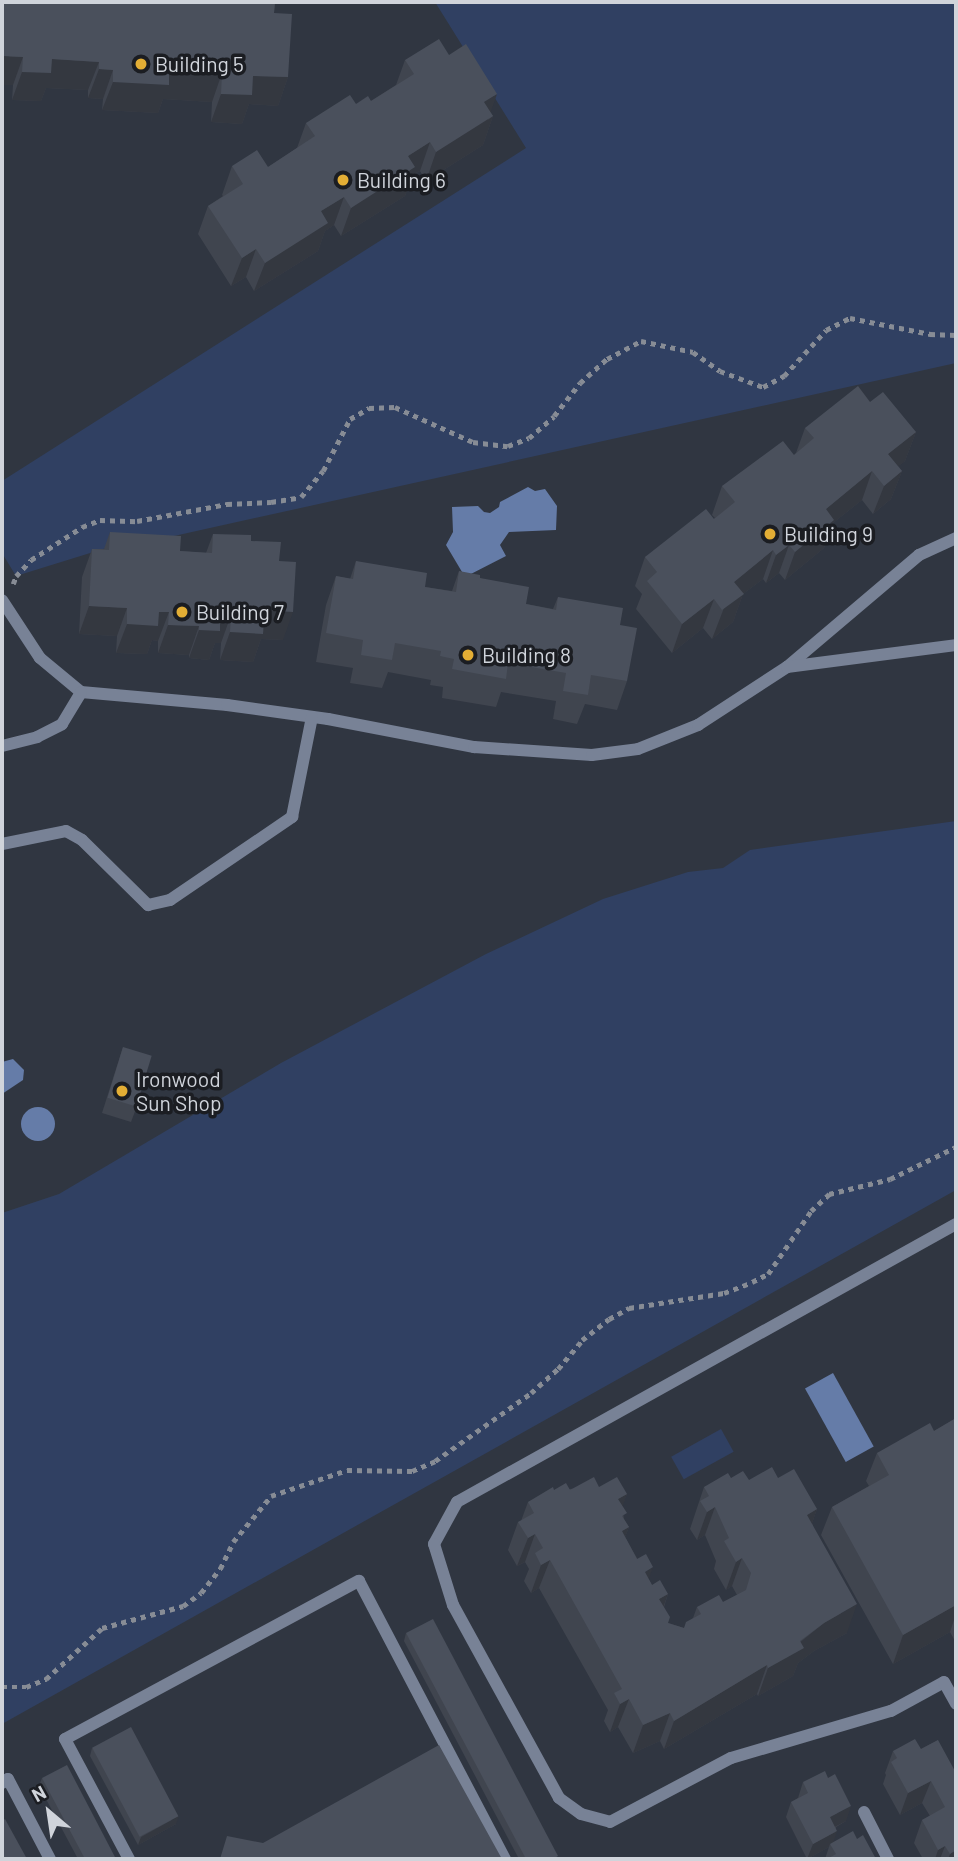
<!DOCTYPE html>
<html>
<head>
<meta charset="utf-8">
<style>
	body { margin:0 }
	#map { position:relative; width:958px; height:1861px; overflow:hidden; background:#303641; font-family:Barlow,sans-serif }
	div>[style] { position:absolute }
	.green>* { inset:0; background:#304062; transform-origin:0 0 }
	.water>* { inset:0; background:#657ca8; transform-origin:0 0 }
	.round { border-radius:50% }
	.path>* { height:4.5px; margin-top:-2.25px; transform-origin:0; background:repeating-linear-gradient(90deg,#878c95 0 5px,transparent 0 10px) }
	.lane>* { height:12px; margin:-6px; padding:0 6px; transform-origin:6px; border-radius:6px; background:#788296 }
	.wall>* { inset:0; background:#40454f }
	.shaded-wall>* { inset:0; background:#343840 }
	.building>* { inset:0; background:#4a505c; transform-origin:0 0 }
	.dots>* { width:19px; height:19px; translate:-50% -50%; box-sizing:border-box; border:4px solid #1b1d22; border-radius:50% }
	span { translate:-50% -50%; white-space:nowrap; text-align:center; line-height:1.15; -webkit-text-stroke:7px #1b1d22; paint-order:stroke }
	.poi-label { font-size:21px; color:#d0d4db }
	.left { translate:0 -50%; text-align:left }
	.frame { position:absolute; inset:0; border:4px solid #d0d4db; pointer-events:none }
	.north { position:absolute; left:14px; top:1777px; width:70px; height:70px; -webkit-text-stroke:5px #1b1d22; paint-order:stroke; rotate:331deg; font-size:19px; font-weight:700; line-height:28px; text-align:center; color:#d0d4db }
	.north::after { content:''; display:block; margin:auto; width:24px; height:32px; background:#d0d4db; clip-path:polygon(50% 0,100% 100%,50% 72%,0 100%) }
</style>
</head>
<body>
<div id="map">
	<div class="green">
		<i style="clip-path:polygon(435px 2px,956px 2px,956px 363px,165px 538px,116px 545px,16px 576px,2px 553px,2px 481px,526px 148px)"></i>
		<i style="clip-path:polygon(956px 821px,956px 1190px,2px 1724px,2px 1213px,59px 1194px,281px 1063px,486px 954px,603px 899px,688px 872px,723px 868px,750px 850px)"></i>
		<i style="left:721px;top:1429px;width:26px;height:57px;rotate:61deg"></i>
	</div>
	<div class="water">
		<i style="clip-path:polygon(528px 487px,535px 491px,545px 489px,557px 506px,556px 530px,509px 532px,500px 545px,506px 556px,465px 577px,446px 545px,453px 532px,452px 507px,478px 506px,484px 512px,490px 513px,499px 507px,500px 502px)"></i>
		<i style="clip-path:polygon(13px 1059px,24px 1070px,23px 1080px,2px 1094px,2px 1062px)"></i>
		<i class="round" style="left:21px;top:1107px;width:34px;height:34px"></i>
		<i style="left:833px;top:1373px;width:84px;height:32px;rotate:61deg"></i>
	</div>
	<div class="path">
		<i style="left:13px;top:584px;width:9px;rotate:-69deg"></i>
		<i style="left:16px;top:576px;width:22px;rotate:-47deg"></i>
		<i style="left:31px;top:560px;width:61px;rotate:-32.9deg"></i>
		<i style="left:82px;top:527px;width:19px;rotate:-21deg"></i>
		<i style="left:100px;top:520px;width:37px;rotate:2deg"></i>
		<i style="left:137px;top:521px;width:92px;rotate:-10.7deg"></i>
		<i style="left:227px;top:504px;width:44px;rotate:-2.6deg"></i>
		<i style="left:271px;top:502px;width:30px;rotate:-9deg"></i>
		<i style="left:301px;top:497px;width:34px;rotate:-50deg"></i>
		<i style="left:323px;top:471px;width:59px;rotate:-62.6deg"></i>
		<i style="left:350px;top:419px;width:22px;rotate:-30deg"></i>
		<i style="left:369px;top:408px;width:26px;rotate:-2deg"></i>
		<i style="left:395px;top:407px;width:85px;rotate:24.2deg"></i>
		<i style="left:473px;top:442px;width:35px;rotate:7deg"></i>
		<i style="left:508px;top:446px;width:22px;rotate:-21deg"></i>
		<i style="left:529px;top:438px;width:33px;rotate:-41deg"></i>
		<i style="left:554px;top:416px;width:42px;rotate:-51.8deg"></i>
		<i style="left:580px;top:383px;width:36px;rotate:-42deg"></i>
		<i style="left:607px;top:359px;width:38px;rotate:-28deg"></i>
		<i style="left:641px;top:341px;width:53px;rotate:11.9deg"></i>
		<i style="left:693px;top:352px;width:33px;rotate:35deg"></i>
		<i style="left:720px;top:371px;width:46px;rotate:20.4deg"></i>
		<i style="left:763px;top:387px;width:24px;rotate:-28deg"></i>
		<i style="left:784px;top:376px;width:62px;rotate:-47.6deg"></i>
		<i style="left:826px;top:330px;width:27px;rotate:-27deg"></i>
		<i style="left:850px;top:318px;width:82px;rotate:11.3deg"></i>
		<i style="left:930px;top:334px;width:26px;rotate:2deg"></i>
		<i style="left:2px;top:1687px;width:24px"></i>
		<i style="left:26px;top:1687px;width:22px;rotate:-22deg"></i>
		<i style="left:46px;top:1679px;width:76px;rotate:-42.3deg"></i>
		<i style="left:102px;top:1628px;width:84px;rotate:-15.2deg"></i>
		<i style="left:183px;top:1606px;width:22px;rotate:-36deg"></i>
		<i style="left:201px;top:1593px;width:31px;rotate:-52deg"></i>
		<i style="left:220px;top:1569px;width:30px;rotate:-64deg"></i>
		<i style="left:233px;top:1542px;width:60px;rotate:-50.4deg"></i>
		<i style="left:271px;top:1496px;width:80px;rotate:-18.9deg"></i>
		<i style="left:347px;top:1470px;width:65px;rotate:0.9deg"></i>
		<i style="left:412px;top:1471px;width:25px;rotate:-23deg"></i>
		<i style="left:435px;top:1461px;width:118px;rotate:-35.3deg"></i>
		<i style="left:531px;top:1393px;width:36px;rotate:-42deg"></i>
		<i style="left:558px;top:1369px;width:38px;rotate:-50deg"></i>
		<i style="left:582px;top:1340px;width:34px;rotate:-38deg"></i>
		<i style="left:609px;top:1319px;width:23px;rotate:-29deg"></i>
		<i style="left:629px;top:1308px;width:96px;rotate:-9deg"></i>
		<i style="left:724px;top:1293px;width:30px;rotate:-21deg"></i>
		<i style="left:752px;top:1282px;width:18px;rotate:-27deg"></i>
		<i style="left:768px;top:1274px;width:76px;rotate:-55.7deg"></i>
		<i style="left:811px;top:1211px;width:25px;rotate:-43deg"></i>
		<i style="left:829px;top:1194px;width:63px;rotate:-13.8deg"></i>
		<i style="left:890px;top:1179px;width:73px;rotate:-25.9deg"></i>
	</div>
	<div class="lane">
		<i style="left:2px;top:600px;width:69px;rotate:56.8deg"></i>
		<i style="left:40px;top:658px;width:53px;rotate:39.7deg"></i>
		<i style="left:81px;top:692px;width:147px;rotate:5.1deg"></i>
		<i style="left:227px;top:705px;width:102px;rotate:7.9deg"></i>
		<i style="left:328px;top:719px;width:149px;rotate:10.9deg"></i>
		<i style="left:474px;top:747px;width:118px;rotate:3.9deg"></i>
		<i style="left:592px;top:755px;width:46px;rotate:-7.4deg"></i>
		<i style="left:638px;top:749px;width:65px;rotate:-21.8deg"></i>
		<i style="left:698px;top:725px;width:106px;rotate:-33.1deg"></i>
		<i style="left:787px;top:667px;width:173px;rotate:-40.3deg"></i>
		<i style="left:919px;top:555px;width:41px;rotate:-24.7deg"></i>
		<i style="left:787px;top:667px;width:170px;rotate:-7.4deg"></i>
		<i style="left:2px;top:746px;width:36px;rotate:-14deg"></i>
		<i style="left:37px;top:737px;width:28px;rotate:-27deg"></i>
		<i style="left:62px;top:724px;width:37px;rotate:-59deg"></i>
		<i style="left:2px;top:844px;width:65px;rotate:-11.5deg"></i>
		<i style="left:66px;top:831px;width:18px;rotate:29deg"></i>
		<i style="left:82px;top:840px;width:93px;rotate:44.6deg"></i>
		<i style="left:148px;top:905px;width:23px;rotate:-13deg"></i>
		<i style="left:170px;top:900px;width:148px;rotate:-34.2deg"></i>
		<i style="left:292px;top:817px;width:102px;rotate:-78.7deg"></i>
		<i style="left:956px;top:1224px;width:571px;rotate:150.88deg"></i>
		<i style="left:457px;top:1502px;width:48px;rotate:118.7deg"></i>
		<i style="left:434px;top:1544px;width:64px;rotate:72.7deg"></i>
		<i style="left:453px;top:1605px;width:220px;rotate:61.2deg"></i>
		<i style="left:559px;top:1798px;width:27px;rotate:36deg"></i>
		<i style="left:581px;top:1814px;width:30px;rotate:15deg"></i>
		<i style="left:610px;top:1822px;width:137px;rotate:-27.9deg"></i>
		<i style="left:731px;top:1758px;width:167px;rotate:-16.4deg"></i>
		<i style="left:891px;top:1711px;width:60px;rotate:-28.7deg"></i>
		<i style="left:944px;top:1682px;width:25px;rotate:61deg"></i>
		<i style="left:2px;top:1783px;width:7px;rotate:-34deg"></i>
		<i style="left:8px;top:1779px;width:90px;rotate:62.3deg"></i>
		<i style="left:864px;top:1812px;width:53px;rotate:62.9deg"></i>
		<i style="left:129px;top:1859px;width:136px;rotate:-118.1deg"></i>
		<i style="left:65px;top:1739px;width:334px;rotate:-28.3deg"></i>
		<i style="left:359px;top:1581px;width:314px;rotate:62.3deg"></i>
	</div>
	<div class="wall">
		<i style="clip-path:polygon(2px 2px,275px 2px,274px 13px,288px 77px,278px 106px,249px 104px,242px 124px,211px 122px,212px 102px,163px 99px,158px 113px,102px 110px,103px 99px,88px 98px,88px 90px,46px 88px,41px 101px,12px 100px,13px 85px)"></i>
		<i style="clip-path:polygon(449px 55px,493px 116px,483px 145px,426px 181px,420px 171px,412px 175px,405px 196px,341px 236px,334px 225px,325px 231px,318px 251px,254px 291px,246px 277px,231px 286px,198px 234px,208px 206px,223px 196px,222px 195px,232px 166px,268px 167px,297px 148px,306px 123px,356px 104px,371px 101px,396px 85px,405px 60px)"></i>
		<i style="clip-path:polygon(870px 402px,916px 432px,905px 461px,898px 466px,902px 471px,891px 499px,873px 514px,862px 500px,833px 523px,824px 548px,785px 580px,779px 573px,766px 583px,763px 579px,743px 594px,733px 622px,712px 639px,703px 628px,672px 653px,636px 609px,642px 594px,635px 586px,645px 557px,715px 518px,712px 515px,722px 486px,794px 455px,796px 453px,805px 428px)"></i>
		<i style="clip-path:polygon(110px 532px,180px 551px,206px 553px,213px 534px,251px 541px,279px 561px,283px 640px,261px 639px,253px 662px,220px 660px,221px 643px,215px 643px,209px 660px,189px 658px,189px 655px,158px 653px,158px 641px,152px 640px,147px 654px,116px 653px,117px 636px,79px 634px,82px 577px,92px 549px,104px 549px)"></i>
		<i style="clip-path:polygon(356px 561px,425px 587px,452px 591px,459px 571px,480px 578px,526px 604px,553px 609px,558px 597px,620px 625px,627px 681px,617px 710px,585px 704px,577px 724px,553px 719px,556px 701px,501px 692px,496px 707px,442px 698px,443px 687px,430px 685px,431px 680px,388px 672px,382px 688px,350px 683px,353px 668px,316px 662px,326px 605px,336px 576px,350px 579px)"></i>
		<i style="clip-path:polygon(123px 1047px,137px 1106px,131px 1122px,102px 1113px)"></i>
		<i style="clip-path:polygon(956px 1418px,956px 1643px,950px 1632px,893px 1664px,821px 1535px,832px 1507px,869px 1486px,866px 1481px,877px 1453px,934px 1431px)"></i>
		<i style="clip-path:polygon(731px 1478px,749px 1480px,778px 1478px,817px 1509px,812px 1523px,847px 1633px,814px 1651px,798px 1663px,793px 1676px,758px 1696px,757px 1694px,664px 1749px,660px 1741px,633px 1753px,618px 1727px,610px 1732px,604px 1721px,608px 1710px,539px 1588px,531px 1593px,524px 1581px,529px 1569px,525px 1562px,517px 1566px,508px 1550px,518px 1522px,521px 1521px,528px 1502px,554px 1490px,599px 1487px,627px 1494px,622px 1506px,624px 1519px,629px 1527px,625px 1537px,652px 1585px,668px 1594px,664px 1607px,668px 1623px,684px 1628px,693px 1618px,697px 1607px,723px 1602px,737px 1595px,732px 1586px,726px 1590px,714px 1569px,716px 1561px,705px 1535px,697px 1540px,690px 1529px,704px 1487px)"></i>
		<i style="clip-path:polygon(406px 1633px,557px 1859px,519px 1859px,404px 1641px)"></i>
		<i style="clip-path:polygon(938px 1740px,956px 1859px,923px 1859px,914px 1843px,922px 1820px,930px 1816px,922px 1803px,900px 1815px,883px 1784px,886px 1775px,885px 1773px,893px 1751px,921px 1749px)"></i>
		<i style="clip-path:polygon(92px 1748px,176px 1824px,138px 1845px,90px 1756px)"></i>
		<i style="clip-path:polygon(42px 1778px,116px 1859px,78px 1859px,39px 1786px)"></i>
		<i style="clip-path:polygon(803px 1782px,846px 1821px,836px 1827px,833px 1842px,857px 1839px,876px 1859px,825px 1859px,829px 1847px,807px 1859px,786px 1817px,791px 1802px,798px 1798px)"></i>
	</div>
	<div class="shaded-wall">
		<i style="clip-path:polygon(2px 56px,23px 57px,13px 85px,2px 85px)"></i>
		<i style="clip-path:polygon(52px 59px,99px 62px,88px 90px,46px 88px,41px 101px,12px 100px,22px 72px)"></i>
		<i style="clip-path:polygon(99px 69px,113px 70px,103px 99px,88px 98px)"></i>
		<i style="clip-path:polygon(169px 71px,222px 73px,212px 102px,163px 99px,158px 113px,102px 110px,113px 82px)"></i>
		<i style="clip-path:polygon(253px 76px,288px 77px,278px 106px,249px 104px,242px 124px,211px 122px,221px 94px)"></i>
		<i style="clip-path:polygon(497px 94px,488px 120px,493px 116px,483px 145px,426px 181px,436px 152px,484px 102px)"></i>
		<i style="clip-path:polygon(430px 142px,420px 171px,412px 175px,405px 196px,341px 236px,351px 208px,408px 156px)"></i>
		<i style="clip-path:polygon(344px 197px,334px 225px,325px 231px,318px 251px,254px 291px,265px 263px,321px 211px)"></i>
		<i style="clip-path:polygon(256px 249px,246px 277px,231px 286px,242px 258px)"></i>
		<i style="clip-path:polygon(916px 432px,905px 461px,880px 481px,888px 454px)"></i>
		<i style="clip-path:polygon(872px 471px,862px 500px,833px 523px,824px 548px,785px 580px,795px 552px,826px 509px)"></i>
		<i style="clip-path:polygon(902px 471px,891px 499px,873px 514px,884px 486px)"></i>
		<i style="clip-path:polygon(789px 545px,779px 573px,766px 583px,776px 555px)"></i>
		<i style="clip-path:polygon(773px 550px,763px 579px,743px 594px,733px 622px,712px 639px,734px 582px)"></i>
		<i style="clip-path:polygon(714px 599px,703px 628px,672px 653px,682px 624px)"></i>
		<i style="clip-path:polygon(89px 606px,127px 608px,117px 636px,79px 634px)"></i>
		<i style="clip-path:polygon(258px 610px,293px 612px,283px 640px,261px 639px,253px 662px,220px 660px,230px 632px)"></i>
		<i style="clip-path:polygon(159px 612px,169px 612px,158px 641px,152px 640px,147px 654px,116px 653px,127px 624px)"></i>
		<i style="clip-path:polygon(220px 615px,231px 615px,221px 643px,215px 643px,209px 660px,189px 658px,199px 630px)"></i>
		<i style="clip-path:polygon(168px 625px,199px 626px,189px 655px,158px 653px)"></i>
		<i style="clip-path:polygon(627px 1494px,617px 1523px,618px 1499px)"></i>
		<i style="clip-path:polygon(715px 1507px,705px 1535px,697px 1540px,707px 1512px)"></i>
		<i style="clip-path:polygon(817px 1509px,807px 1537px,807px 1515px)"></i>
		<i style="clip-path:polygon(629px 1527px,618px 1555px,622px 1531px)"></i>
		<i style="clip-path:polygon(535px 1534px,525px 1562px,517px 1566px,528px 1538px)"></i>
		<i style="clip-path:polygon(742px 1558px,732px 1586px,726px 1590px,736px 1562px)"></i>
		<i style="clip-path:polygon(550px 1560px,539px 1588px,531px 1593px,541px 1565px)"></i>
		<i style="clip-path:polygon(653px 1567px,643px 1595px,645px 1572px)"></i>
		<i style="clip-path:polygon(668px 1594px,658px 1622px,659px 1599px)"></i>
		<i style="clip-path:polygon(857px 1604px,847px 1633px,814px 1651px,798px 1663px,793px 1676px,758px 1696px,768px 1668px,824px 1623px)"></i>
		<i style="clip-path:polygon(956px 1605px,956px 1614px,950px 1632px,893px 1664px,903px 1635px)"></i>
		<i style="clip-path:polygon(767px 1665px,757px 1694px,664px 1749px,674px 1721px)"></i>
		<i style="clip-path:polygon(629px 1699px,618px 1727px,610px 1732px,620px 1704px)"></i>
		<i style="clip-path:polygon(670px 1713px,660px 1741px,633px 1753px,643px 1725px)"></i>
		<i style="clip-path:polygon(931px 1781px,922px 1803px,900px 1815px,908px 1793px)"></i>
		<i style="clip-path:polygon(851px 1806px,846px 1821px,825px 1832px,830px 1817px)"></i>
		<i style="clip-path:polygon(179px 1816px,176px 1824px,138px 1845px,141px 1837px)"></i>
		<i style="clip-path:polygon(837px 1831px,832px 1846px,830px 1844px,829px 1847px,807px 1859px,813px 1844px)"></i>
		<i style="clip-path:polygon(945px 1846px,940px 1859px,935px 1859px,938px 1850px)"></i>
		<i style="clip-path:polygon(956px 1850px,956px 1859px,948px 1859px,950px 1854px)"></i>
	</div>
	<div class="building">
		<i style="clip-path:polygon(2px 2px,275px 2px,274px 13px,292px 14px,288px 77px,253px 76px,252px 95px,221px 94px,222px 73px,169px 71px,169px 85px,113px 82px,113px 70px,99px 69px,99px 62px,52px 59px,51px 73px,22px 72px,23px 57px,2px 56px)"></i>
		<i style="clip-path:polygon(439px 39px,449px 55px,466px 44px,497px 94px,484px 102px,493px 116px,436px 152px,430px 142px,408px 156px,415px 167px,351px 208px,344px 197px,321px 211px,328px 223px,265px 263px,256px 249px,242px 258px,208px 206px,243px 184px,232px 166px,257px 150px,268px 167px,315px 136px,306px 123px,350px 95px,356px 104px,368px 96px,371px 101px,414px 74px,405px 60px)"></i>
		<i style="clip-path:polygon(858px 386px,870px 402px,883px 392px,916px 432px,888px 454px,902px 471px,884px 486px,872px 471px,826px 509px,834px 520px,795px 552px,789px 545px,776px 555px,773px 550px,734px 582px,744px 594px,722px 610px,714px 599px,682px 624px,647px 581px,657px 572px,645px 557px,706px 509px,714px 519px,735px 502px,722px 486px,783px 441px,794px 455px,814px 438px,805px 428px)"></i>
		<i style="clip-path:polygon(110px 532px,181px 536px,180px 551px,212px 553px,213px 534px,251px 535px,251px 541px,281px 542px,279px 561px,296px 562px,293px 612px,258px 610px,257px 619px,264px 620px,263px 634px,230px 632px,231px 615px,220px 615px,220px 631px,199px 630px,199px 626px,168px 625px,169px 612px,159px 612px,158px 626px,127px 624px,127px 608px,89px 606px,92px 549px,109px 550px)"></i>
		<i style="clip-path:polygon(356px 561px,427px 573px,425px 587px,456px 592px,459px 571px,480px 575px,480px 578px,529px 587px,526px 604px,556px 610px,558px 597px,623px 608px,620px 625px,637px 628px,627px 681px,591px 675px,588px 695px,563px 691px,566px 673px,508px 663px,506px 679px,452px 669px,454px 659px,440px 656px,441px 651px,395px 643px,392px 660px,361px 655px,363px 640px,326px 633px,336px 576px,353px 579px)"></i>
		<i style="left:123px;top:1047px;width:30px;height:53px;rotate:17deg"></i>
		<i style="clip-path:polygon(956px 1418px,956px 1605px,903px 1635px,832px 1507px,889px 1475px,877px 1453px,930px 1423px,934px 1431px)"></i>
		<i style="clip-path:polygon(772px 1467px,778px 1478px,794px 1469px,817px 1509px,807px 1515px,857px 1604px,824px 1623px,800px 1641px,804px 1648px,768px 1668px,767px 1665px,674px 1721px,670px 1713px,643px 1725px,629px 1699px,620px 1704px,614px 1693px,622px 1689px,550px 1560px,541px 1565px,535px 1553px,543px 1548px,535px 1534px,528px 1538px,518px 1522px,534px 1513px,528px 1502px,553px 1487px,554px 1490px,566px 1483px,570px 1490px,594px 1477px,599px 1487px,617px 1477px,627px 1494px,618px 1499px,627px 1513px,622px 1516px,629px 1527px,622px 1531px,637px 1559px,646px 1554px,653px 1567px,645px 1572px,652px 1585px,660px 1580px,668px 1594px,659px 1599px,670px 1617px,668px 1623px,684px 1628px,686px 1622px,701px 1614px,697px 1607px,719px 1595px,723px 1602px,746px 1590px,751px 1573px,742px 1558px,736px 1562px,724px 1541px,729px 1538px,715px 1507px,707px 1512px,700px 1501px,709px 1496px,704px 1487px,728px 1473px,731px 1478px,743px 1471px,749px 1480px)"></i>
		<i style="clip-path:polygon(433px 1619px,558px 1856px,553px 1859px,526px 1859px,406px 1633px)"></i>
		<i style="left:131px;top:1727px;width:101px;height:44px;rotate:62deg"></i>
		<i style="clip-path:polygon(915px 1739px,921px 1749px,938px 1740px,956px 1773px,956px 1850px,950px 1854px,945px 1846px,938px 1850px,922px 1820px,945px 1807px,931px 1781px,908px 1793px,891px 1762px,897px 1758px,893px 1751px)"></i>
		<i style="clip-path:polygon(439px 1745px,502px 1859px,220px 1859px,227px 1836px,263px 1843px)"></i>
		<i style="clip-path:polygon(67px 1765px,116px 1859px,85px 1859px,42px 1778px)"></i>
		<i style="clip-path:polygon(825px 1771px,828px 1778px,835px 1774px,851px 1806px,830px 1817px,837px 1831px,813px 1844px,791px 1802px,808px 1793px,803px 1782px)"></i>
		<i style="clip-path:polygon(5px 1819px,27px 1859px,2px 1859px,2px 1821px)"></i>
		<i style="clip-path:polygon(853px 1831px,857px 1839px,863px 1835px,876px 1859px,827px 1859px,836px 1854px,830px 1844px)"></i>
	</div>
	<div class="dots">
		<i style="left:141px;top:64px;background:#e3ae35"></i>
		<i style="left:343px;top:180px;background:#e3ae35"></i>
		<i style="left:770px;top:534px;background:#e3ae35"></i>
		<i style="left:182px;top:612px;background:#e3ae35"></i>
		<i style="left:468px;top:655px;background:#e3ae35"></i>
		<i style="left:122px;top:1091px;background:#e3ae35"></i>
	</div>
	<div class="poi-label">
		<span class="left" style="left:155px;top:64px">Building 5</span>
		<span class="left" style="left:357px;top:180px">Building 6</span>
		<span class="left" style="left:784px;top:534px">Building 9</span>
		<span class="left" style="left:196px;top:612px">Building 7</span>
		<span class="left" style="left:482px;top:655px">Building 8</span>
		<span class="left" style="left:136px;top:1091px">Ironwood<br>Sun Shop</span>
	</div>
	<div class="frame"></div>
	<div class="north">N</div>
</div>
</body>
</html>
